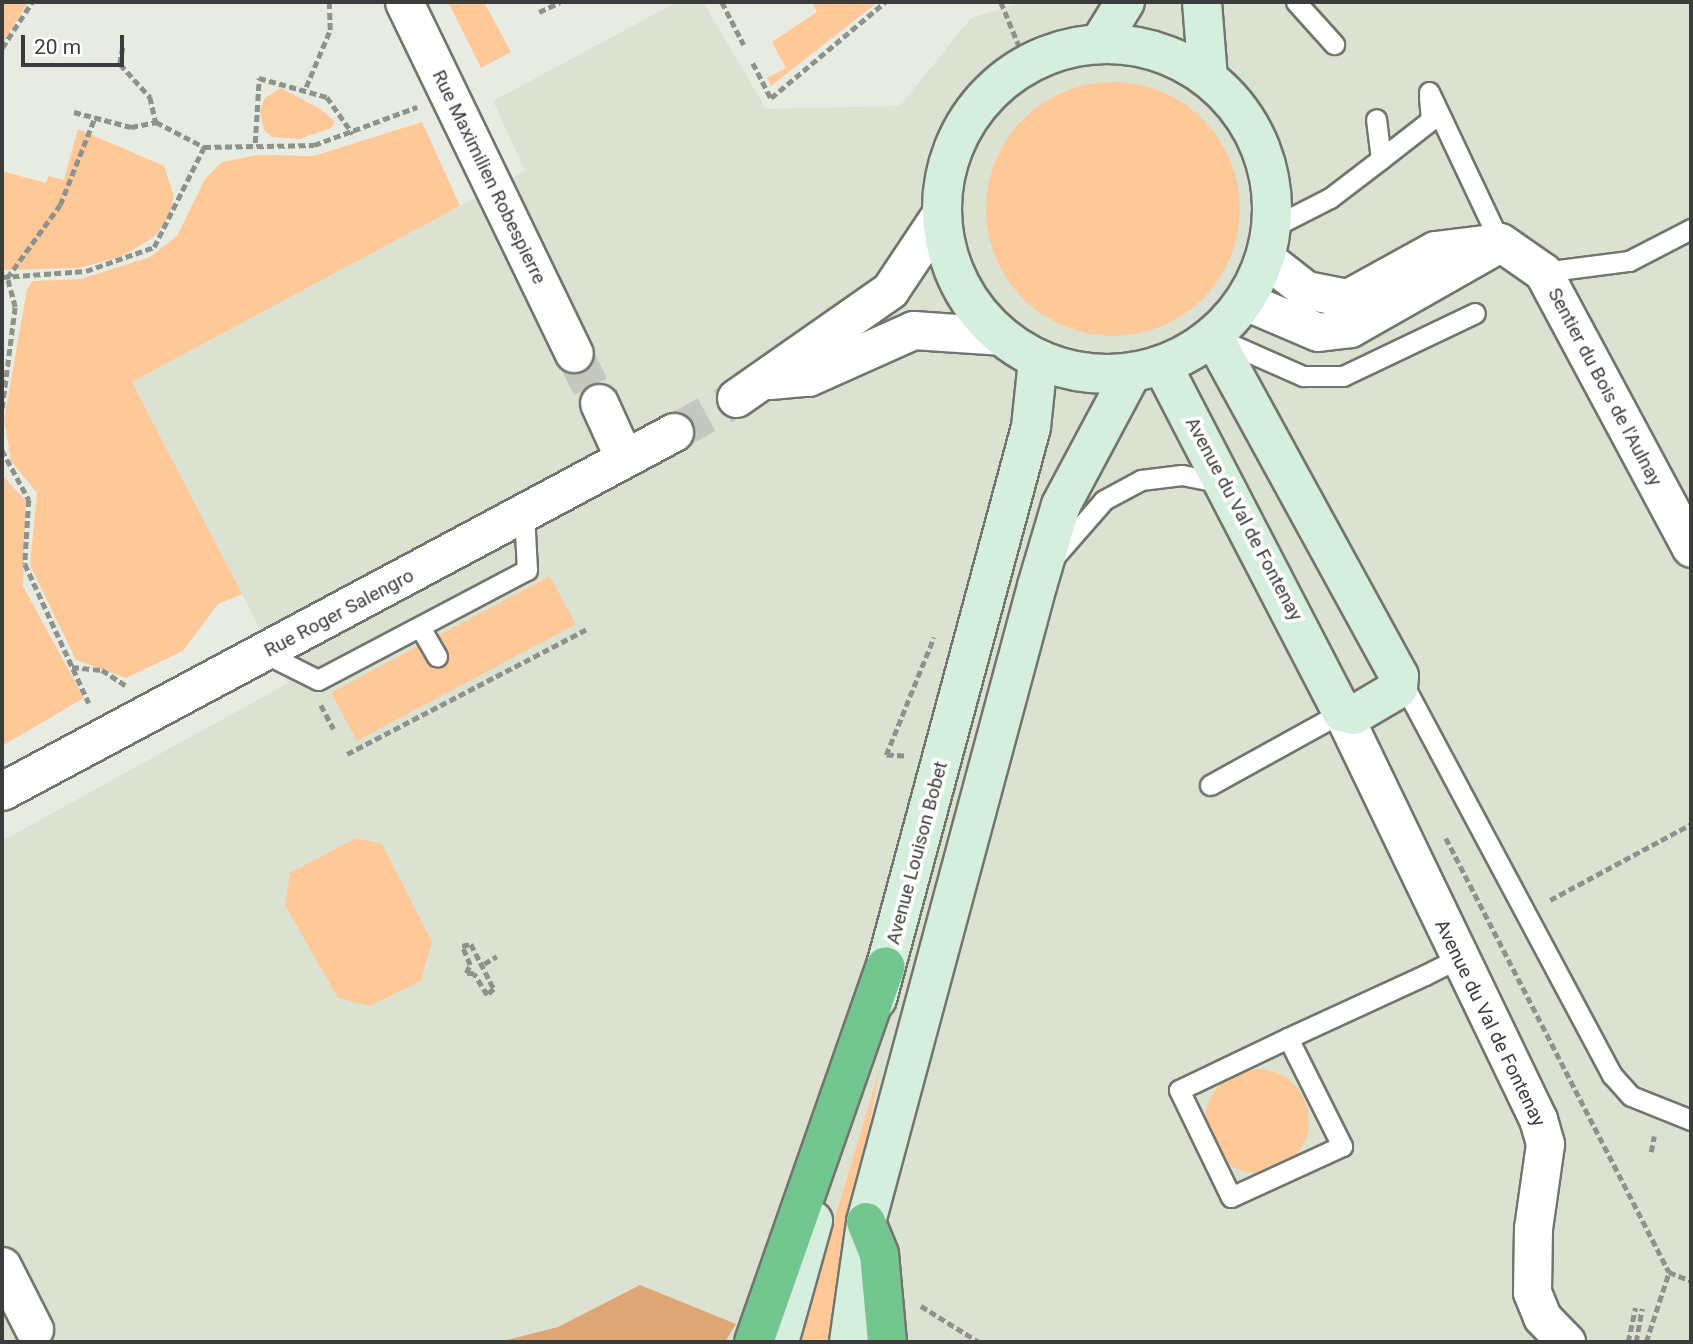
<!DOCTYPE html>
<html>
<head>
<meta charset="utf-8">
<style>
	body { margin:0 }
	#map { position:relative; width:1693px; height:1344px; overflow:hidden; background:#e7ebe1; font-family:Roboto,sans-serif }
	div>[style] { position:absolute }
	.built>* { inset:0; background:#dce2d1 }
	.green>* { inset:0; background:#ffc899; transform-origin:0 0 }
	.round { border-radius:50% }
	.forest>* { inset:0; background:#dfa776 }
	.street-tunnel>* { height:37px; margin-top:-18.5px; transform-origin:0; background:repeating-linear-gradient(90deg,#c5c8c0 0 37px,transparent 0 55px) }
	.path>* { height:4.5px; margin-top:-2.25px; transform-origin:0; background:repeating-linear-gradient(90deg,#8f928c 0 7px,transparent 0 10.5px) }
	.roads { filter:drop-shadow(2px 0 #72756d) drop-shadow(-2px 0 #72756d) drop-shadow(0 2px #72756d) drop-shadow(0 -2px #72756d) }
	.lane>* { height:19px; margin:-9.5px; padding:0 9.5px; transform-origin:9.5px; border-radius:9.5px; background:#fff }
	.street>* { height:37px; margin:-18.5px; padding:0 18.5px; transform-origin:18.5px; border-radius:18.5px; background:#fff }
	.secondary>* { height:38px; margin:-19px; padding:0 19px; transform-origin:19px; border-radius:19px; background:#d5eede }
	.secondary>.ring { margin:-19px; padding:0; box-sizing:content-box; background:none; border:38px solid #d5eede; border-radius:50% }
	.highway>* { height:38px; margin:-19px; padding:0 19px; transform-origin:19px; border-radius:19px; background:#74c691 }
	span { translate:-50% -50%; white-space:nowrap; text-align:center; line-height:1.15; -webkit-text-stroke:7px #fff; paint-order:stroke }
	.street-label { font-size:19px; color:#3c3d3a }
	.frame { position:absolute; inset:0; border:4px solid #3c3d3a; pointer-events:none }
	.scale { position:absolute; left:21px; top:35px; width:103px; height:32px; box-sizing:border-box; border:4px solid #3c3d3a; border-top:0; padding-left:9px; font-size:21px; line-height:24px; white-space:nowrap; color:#3c3d3a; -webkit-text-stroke:5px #fff; paint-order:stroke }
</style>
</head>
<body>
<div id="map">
	<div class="built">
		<i style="clip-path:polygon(677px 2px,703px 2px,766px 109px,900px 106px,971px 18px,1024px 2px,1691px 2px,1691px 1342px,2px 1342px,2px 841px,288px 683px,132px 382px,525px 171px,493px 101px)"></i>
	</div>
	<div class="green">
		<i style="clip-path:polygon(2px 2px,28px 2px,2px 45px)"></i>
		<i style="clip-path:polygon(448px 2px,484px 2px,511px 52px,481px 68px)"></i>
		<i style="clip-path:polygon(812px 2px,878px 2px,771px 86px,767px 78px,786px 68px,772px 42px,817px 12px)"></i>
		<i class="round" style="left:986px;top:82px;width:254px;height:254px"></i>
		<i style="clip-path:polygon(281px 88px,322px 110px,335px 122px,331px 128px,300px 139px,272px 137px,264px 130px,260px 111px,265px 98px)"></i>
		<i style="clip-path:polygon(422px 122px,460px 206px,132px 382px,242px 594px,218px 604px,183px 651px,126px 678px,76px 660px,30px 565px,37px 493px,11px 461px,4px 420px,27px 289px,33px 281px,81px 279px,150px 257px,177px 236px,205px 179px,222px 162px,257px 155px,314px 156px)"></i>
		<i style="clip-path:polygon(78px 129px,164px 166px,174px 196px,169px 217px,153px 238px,120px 257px,79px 268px,2px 270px,2px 171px,46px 183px,49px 176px,64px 180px)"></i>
		<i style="clip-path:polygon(2px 475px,26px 501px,23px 586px,84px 698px,2px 746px)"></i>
		<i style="left:550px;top:576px;width:55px;height:248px;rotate:62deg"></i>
		<i style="clip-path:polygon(356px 838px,382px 844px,432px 942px,421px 981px,370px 1006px,338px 998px,285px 905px,290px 873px)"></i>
		<i style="clip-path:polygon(880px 1067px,830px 1342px,798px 1342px)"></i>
		<i class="round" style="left:1205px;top:1069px;width:104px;height:104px"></i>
	</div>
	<div class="forest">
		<i style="clip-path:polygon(640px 1285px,736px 1324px,725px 1342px,499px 1342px,558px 1327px)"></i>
	</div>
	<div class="street-tunnel">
		<i style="left:574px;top:353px;width:56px;rotate:63.4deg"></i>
		<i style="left:674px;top:432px;width:71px;rotate:-28.7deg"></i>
	</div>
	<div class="path">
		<i style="left:722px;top:2px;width:48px;rotate:62.9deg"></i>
		<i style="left:1001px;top:2px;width:68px;rotate:67.6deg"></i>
		<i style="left:539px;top:12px;width:23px;rotate:-25deg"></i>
		<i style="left:123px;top:47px;width:17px;rotate:100deg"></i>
		<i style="left:120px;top:64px;width:45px;rotate:47.7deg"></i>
		<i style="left:150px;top:97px;width:26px;rotate:77deg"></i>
		<i style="left:2px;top:48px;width:55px;rotate:-56.9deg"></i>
		<i style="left:753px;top:63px;width:39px;rotate:63deg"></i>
		<i style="left:771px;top:98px;width:149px;rotate:-40.1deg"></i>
		<i style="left:306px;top:87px;width:62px;rotate:-67.2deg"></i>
		<i style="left:330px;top:30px;width:28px;rotate:-92deg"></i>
		<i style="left:74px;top:112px;width:59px;rotate:14.7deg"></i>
		<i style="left:131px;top:127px;width:25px;rotate:-11deg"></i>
		<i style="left:156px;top:122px;width:54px;rotate:27.5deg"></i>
		<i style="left:255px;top:143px;width:65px;rotate:-86.5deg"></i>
		<i style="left:259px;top:78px;width:71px;rotate:15.6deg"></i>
		<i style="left:327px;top:97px;width:45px;rotate:54.9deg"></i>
		<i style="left:2px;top:277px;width:84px;rotate:-4.1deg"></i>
		<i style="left:86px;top:271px;width:72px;rotate:-19.4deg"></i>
		<i style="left:154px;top:247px;width:112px;rotate:-63.4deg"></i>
		<i style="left:204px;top:147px;width:110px;rotate:-1deg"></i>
		<i style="left:314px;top:145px;width:110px;rotate:-20.3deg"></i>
		<i style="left:2px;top:408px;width:102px;rotate:-82.7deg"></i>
		<i style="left:15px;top:307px;width:30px;rotate:-105deg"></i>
		<i style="left:7px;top:278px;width:90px;rotate:-54deg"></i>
		<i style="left:60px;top:205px;width:95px;rotate:-68.3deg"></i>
		<i style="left:2px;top:450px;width:57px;rotate:61.6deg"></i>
		<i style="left:29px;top:500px;width:64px;rotate:93.6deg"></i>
		<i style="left:25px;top:564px;width:153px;rotate:65.3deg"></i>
		<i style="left:72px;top:667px;width:30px;rotate:6deg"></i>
		<i style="left:102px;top:670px;width:30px;rotate:33deg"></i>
		<i style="left:321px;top:705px;width:27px;rotate:62deg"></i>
		<i style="left:347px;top:754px;width:271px;rotate:-27.5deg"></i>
		<i style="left:904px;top:756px;width:18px;rotate:-177deg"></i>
		<i style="left:886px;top:755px;width:127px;rotate:-67.9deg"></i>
		<i style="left:1446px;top:838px;width:488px;rotate:62.8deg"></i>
		<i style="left:1669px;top:1272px;width:24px;rotate:22deg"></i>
		<i style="left:1550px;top:900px;width:160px;rotate:-28.3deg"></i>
		<i style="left:471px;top:944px;width:51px;rotate:62.9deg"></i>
		<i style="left:494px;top:989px;width:9px;rotate:139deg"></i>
		<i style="left:487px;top:995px;width:25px;rotate:-122deg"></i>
		<i style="left:474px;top:974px;width:8px;rotate:-173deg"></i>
		<i style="left:466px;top:973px;width:9px;rotate:-63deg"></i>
		<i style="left:470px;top:965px;width:21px;rotate:-113deg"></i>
		<i style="left:462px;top:946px;width:9px;rotate:-13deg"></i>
		<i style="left:484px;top:964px;width:15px;rotate:-32deg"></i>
		<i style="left:1651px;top:1152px;width:16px;rotate:-79deg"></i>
		<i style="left:921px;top:1306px;width:68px;rotate:31.8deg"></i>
		<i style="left:1628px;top:1342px;width:35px;rotate:-78deg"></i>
		<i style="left:1636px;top:1342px;width:34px;rotate:-80deg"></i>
		<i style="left:1646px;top:1342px;width:74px;rotate:-71.8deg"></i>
	</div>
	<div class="roads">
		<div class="lane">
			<i style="left:1296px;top:2px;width:57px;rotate:47.9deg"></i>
			<i style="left:1429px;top:92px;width:166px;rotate:64.7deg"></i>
			<i style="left:1381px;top:159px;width:63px;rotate:-38deg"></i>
			<i style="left:1431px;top:120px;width:23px;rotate:-95deg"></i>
			<i style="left:1271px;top:228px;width:66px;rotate:-27deg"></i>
			<i style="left:1330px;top:198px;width:64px;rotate:-37.4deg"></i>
			<i style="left:1381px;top:159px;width:40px;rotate:-97.1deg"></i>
			<i style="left:1543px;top:272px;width:87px;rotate:-7.3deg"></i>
			<i style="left:1629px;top:261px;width:70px;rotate:-27.3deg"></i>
			<i style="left:1219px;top:339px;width:92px;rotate:23.8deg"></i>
			<i style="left:1303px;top:376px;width:40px"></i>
			<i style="left:1343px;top:376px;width:146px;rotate:-25.5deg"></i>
			<i style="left:1056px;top:555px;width:73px;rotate:-48.9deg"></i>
			<i style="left:1104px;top:500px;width:42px;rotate:-28.4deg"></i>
			<i style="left:1141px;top:480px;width:41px;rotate:-7deg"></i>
			<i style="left:1182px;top:475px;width:41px;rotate:11.3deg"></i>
			<i style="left:420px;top:627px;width:34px;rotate:60deg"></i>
			<i style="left:264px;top:653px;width:60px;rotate:26.6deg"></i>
			<i style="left:318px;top:680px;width:236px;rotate:-27.8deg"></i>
			<i style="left:527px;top:570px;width:58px;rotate:-93deg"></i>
			<i style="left:1401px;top:680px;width:448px;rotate:61.9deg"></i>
			<i style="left:1612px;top:1075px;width:28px;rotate:48deg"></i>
			<i style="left:1631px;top:1096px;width:65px;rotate:21.8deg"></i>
			<i style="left:1210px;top:785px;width:151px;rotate:-28.9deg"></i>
			<i style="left:1288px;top:1038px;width:121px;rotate:63.4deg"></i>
			<i style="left:1342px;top:1146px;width:122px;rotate:155.3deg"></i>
			<i style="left:1231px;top:1197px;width:119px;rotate:-115.9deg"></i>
			<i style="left:1179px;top:1090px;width:121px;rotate:-25.5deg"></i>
			<i style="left:1288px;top:1038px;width:151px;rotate:-24.7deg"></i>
			<i style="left:1425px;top:975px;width:40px;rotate:-26.6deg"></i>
		</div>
		<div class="street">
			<i style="left:404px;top:2px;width:390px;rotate:64.2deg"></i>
			<i style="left:1265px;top:258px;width:52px;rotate:38deg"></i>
			<i style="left:1306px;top:290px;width:43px;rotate:10.8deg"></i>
			<i style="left:1348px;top:298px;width:99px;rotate:-28.9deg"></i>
			<i style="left:1435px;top:250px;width:65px;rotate:-7deg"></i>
			<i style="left:1500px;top:242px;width:52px;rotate:34.9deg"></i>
			<i style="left:1543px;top:272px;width:313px;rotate:61.8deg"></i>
			<i style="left:1245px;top:301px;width:79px;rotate:23deg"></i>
			<i style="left:1318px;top:332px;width:32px;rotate:-7deg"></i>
			<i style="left:1350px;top:328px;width:168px;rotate:-29.6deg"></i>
			<i style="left:770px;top:380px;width:38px;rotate:-5deg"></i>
			<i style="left:808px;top:377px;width:115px;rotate:-24.1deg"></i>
			<i style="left:913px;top:330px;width:87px;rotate:3.9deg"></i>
			<i style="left:736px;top:398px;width:188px;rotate:-35deg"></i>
			<i style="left:890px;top:290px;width:94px;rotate:-56.3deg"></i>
			<i style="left:599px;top:403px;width:60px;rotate:65.6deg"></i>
			<i style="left:1342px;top:712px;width:452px;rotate:64.3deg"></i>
			<i style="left:1538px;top:1119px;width:26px;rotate:74deg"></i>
			<i style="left:1545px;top:1144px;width:85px;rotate:98.1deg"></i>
			<i style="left:1533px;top:1228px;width:64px;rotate:90.9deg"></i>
			<i style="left:1532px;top:1292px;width:27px;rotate:68deg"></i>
			<i style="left:1542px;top:1317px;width:35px;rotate:46deg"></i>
			<i style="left:2px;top:791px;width:762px;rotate:-28.11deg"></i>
			<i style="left:2px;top:1266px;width:71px;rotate:63.1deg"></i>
		</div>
		<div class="secondary">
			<i style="left:1202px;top:2px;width:76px;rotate:85.5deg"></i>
			<i style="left:1099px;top:44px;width:49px;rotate:-58.2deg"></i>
			<i class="ring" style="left:942px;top:44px;width:292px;height:292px"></i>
			<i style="left:1162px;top:365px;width:391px;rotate:62.6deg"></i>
			<i style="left:1342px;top:712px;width:12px;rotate:14deg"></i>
			<i style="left:1354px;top:715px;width:51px;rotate:-30.6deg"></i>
			<i style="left:1398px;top:689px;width:13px;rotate:-86deg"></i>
			<i style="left:1399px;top:676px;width:388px;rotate:-118.7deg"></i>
			<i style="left:877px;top:999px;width:592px;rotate:-74.93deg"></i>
			<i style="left:1031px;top:427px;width:67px;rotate:-84deg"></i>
			<i style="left:779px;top:1342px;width:126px;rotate:-74.3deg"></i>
			<i style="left:849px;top:1342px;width:121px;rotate:-81.9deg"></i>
			<i style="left:866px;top:1222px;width:659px;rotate:-74.95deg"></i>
			<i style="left:1037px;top:586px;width:84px;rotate:-73.5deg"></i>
			<i style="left:1061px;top:505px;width:149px;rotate:-61.9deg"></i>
		</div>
		<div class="highway">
			<i style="left:866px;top:1222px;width:35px;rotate:68deg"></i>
			<i style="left:879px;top:1254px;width:88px;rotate:84.8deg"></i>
			<i style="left:754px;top:1342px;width:398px;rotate:-70.7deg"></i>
		</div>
	</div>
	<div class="street-label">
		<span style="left:489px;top:177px;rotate:64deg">Rue Maximilien Robespierre</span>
		<span style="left:1605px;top:387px;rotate:62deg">Sentier du Bois de l'Aulnay</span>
		<span style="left:1244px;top:519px;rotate:62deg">Avenue du Val de Fontenay</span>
		<span style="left:339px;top:613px;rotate:-28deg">Rue Roger Salengro</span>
		<span style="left:917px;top:853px;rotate:-75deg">Avenue Louison Bobet</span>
		<span style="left:1490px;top:1023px;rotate:64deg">Avenue du Val de Fontenay</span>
	</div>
	<div class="frame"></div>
	<div class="scale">20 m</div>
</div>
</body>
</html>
